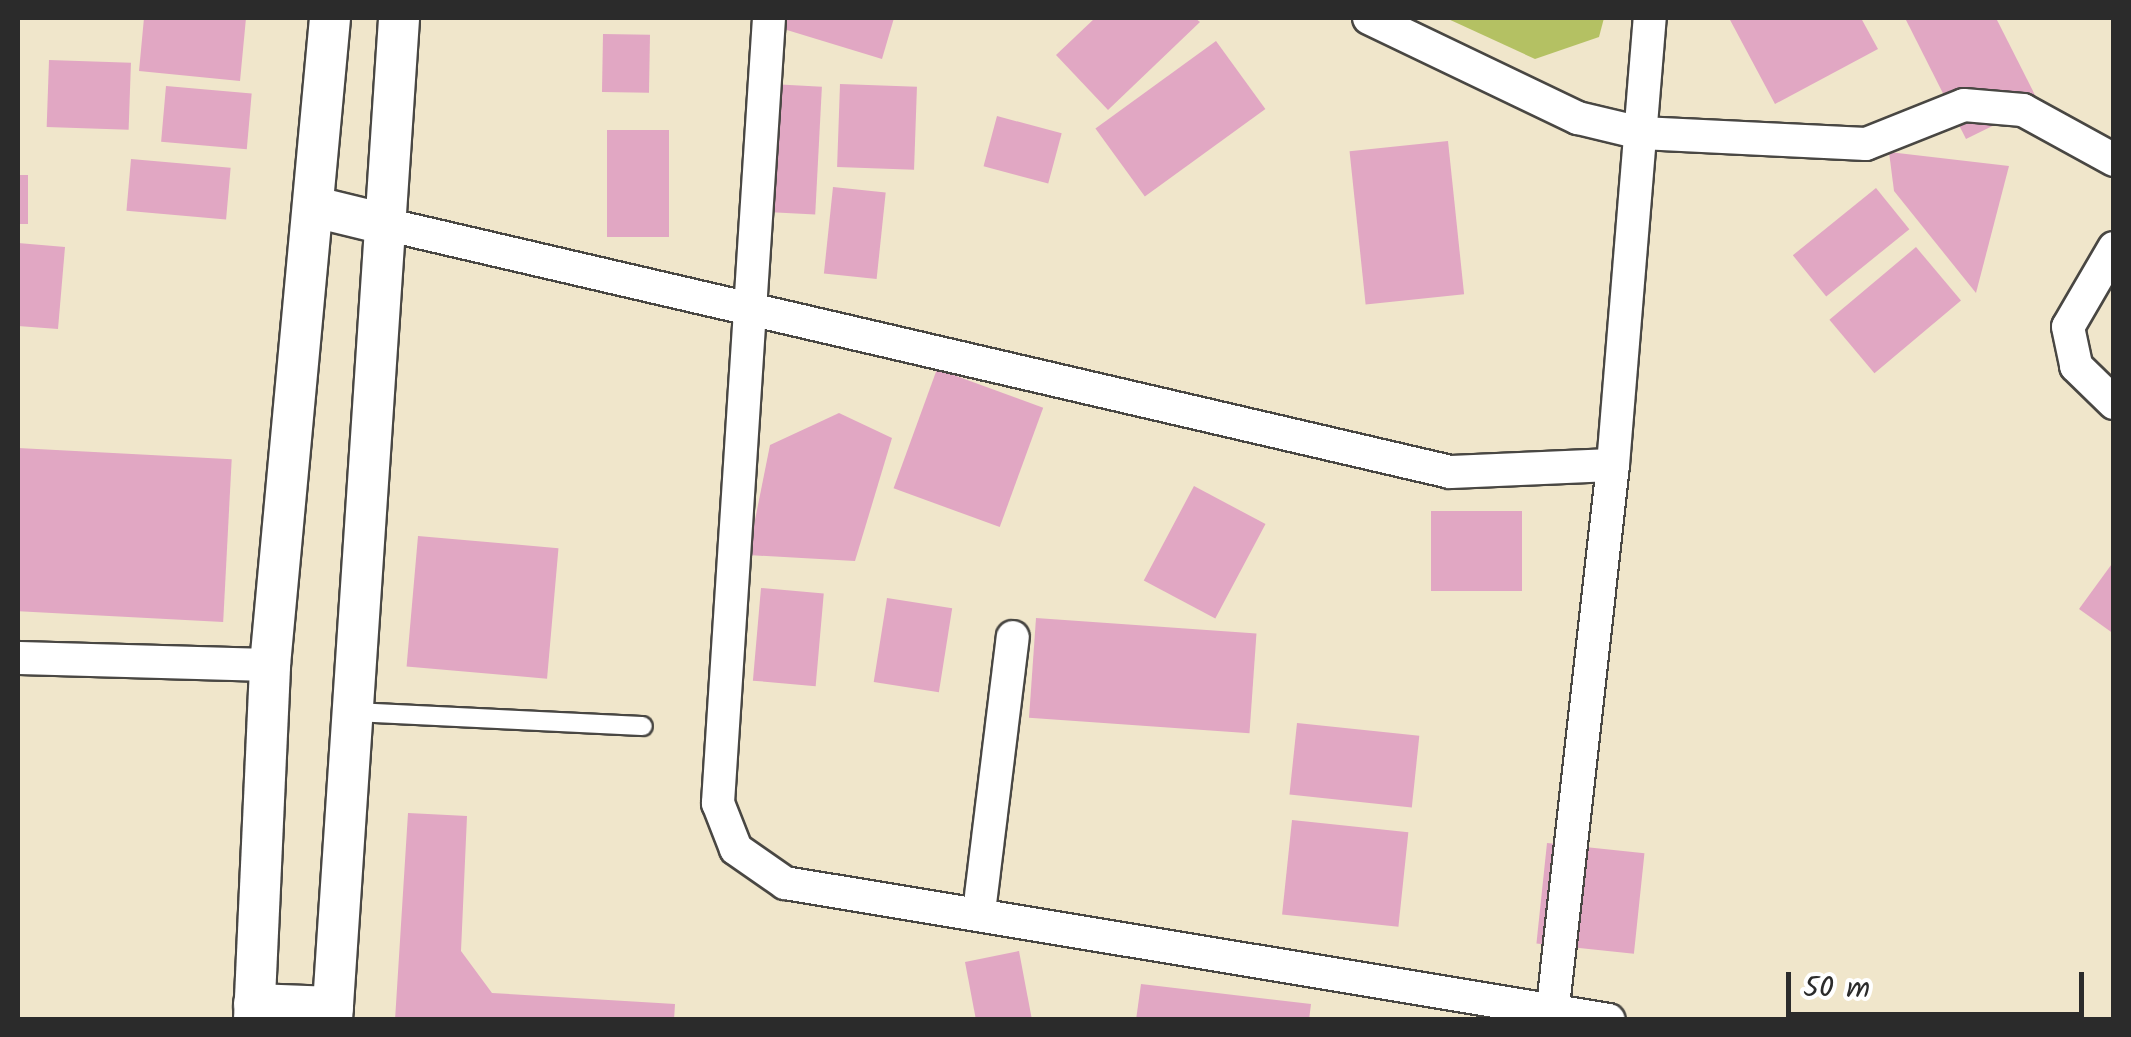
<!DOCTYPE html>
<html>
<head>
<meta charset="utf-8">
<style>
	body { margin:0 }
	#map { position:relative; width:2131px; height:1037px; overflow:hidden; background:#f0e6cb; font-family:Kalam,sans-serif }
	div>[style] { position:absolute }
	.green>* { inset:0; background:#b4c163 }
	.building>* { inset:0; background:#e1a7c3; transform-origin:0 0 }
	.roads { filter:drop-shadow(2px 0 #494743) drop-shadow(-2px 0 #494743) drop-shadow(0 2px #494743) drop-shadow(0 -2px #494743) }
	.service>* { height:18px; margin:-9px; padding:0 9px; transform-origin:9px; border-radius:9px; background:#fff }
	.minor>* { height:32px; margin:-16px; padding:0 16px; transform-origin:16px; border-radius:16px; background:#fff }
	.tertiary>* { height:40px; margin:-20px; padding:0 20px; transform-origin:20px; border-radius:20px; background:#fff }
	span { translate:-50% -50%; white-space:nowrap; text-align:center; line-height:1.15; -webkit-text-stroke:8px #fff; paint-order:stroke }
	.frame { position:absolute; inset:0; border:20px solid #2b2b2b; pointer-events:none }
	.scale { position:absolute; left:1786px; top:972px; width:298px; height:45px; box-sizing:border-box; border:5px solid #2b2b2b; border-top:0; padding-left:12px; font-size:30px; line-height:35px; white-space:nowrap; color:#2b2b2b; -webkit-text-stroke:8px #fff; paint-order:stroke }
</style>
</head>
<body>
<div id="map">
	<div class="green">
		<i style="clip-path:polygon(1446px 18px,1604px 18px,1599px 37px,1535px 59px)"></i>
	</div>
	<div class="building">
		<i style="clip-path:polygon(144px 18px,246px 18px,240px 81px,139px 71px)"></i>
		<i style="clip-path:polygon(779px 18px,894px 18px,882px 59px,777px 27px)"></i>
		<i style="clip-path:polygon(1095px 18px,1195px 18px,1200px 22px,1108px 110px,1056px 55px)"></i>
		<i style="clip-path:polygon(1729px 18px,1861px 18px,1878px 49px,1775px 104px)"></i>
		<i style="clip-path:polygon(1905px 18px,1996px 18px,2039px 103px,1966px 139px)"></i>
		<i style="left:603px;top:34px;width:47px;height:58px;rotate:1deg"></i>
		<i style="left:1216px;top:41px;width:84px;height:149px;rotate:54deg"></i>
		<i style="left:49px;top:60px;width:82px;height:67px;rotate:2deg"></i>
		<i style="left:751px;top:83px;width:71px;height:128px;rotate:3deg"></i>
		<i style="left:840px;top:84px;width:77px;height:83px;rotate:2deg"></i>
		<i style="left:166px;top:86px;width:86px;height:56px;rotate:5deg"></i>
		<i style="left:997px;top:116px;width:67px;height:52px;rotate:15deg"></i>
		<i style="left:607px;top:130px;width:62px;height:107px"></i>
		<i style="left:1448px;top:141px;width:154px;height:99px;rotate:84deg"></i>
		<i style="clip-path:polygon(1889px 152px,2009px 166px,1976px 293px,1894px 191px)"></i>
		<i style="left:131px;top:159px;width:100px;height:52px;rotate:5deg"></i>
		<i style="left:18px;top:175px;width:10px;height:49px"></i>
		<i style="left:833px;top:187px;width:53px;height:87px;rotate:6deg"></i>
		<i style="left:1876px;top:188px;width:53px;height:107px;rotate:51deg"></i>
		<i style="clip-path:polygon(18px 243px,65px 247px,58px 329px,18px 326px)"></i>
		<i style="left:1916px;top:247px;width:70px;height:113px;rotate:50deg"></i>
		<i style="left:937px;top:369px;width:113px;height:127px;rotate:20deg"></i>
		<i style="clip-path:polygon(839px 413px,892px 438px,855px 561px,748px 555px,770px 445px)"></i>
		<i style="left:18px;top:448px;width:214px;height:163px;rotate:3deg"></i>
		<i style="left:1194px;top:486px;width:81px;height:107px;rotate:28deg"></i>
		<i style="left:1431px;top:511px;width:91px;height:80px"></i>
		<i style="left:418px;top:536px;width:141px;height:131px;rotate:5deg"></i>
		<i style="clip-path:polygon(2114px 561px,2114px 634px,2079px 609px)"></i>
		<i style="left:761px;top:588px;width:63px;height:93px;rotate:5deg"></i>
		<i style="left:887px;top:598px;width:66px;height:85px;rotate:9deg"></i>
		<i style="left:1036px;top:618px;width:221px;height:100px;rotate:4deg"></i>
		<i style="left:1297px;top:723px;width:123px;height:72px;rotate:6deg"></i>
		<i style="clip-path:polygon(408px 813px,467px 816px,461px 951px,492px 993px,675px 1004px,674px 1020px,395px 1020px)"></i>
		<i style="left:1292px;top:820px;width:117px;height:95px;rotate:6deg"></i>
		<i style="left:1547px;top:843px;width:98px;height:101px;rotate:6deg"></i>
		<i style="clip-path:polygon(1019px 951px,1032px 1020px,976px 1020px,965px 962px)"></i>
		<i style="clip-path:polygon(1141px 984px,1311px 1004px,1309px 1020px,1136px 1020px)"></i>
	</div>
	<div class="roads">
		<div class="service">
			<i style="left:353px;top:712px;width:290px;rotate:2.8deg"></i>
		</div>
		<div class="minor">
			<i style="left:769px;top:18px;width:787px;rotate:93.72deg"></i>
			<i style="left:718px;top:803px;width:49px;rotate:68.6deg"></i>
			<i style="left:736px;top:849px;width:60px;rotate:34.8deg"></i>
			<i style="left:785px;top:883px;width:835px;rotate:9.44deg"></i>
			<i style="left:1369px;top:18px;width:232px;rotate:25.6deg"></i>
			<i style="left:1578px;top:118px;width:65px;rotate:13.4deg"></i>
			<i style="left:1641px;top:133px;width:225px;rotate:2.8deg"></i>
			<i style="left:1866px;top:144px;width:105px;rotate:-21.7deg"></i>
			<i style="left:1964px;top:105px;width:59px;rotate:4.8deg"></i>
			<i style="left:2023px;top:110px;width:104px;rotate:28.8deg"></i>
			<i style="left:389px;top:225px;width:1089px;rotate:13.1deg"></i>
			<i style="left:1450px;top:472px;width:163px;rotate:-2.5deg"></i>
			<i style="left:2114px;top:248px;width:91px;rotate:120.2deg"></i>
			<i style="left:2068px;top:327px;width:40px;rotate:78deg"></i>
			<i style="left:2076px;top:366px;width:53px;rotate:44.2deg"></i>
			<i style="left:18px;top:658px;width:252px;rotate:1.6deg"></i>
			<i style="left:979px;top:912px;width:277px;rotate:-83deg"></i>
			<i style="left:1553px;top:1006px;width:544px;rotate:-83.67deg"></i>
			<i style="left:1613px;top:465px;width:449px;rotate:-85.3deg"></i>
		</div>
		<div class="tertiary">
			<i style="left:315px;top:207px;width:76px;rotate:13.7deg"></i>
			<i style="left:254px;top:1004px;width:79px;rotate:2.2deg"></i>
			<i style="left:254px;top:1020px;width:355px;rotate:-87.4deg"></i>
			<i style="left:270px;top:665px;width:650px;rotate:-84.7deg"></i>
			<i style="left:332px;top:1020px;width:1004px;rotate:-86.17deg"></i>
		</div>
	</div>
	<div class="frame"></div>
	<div class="scale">50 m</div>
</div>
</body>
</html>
